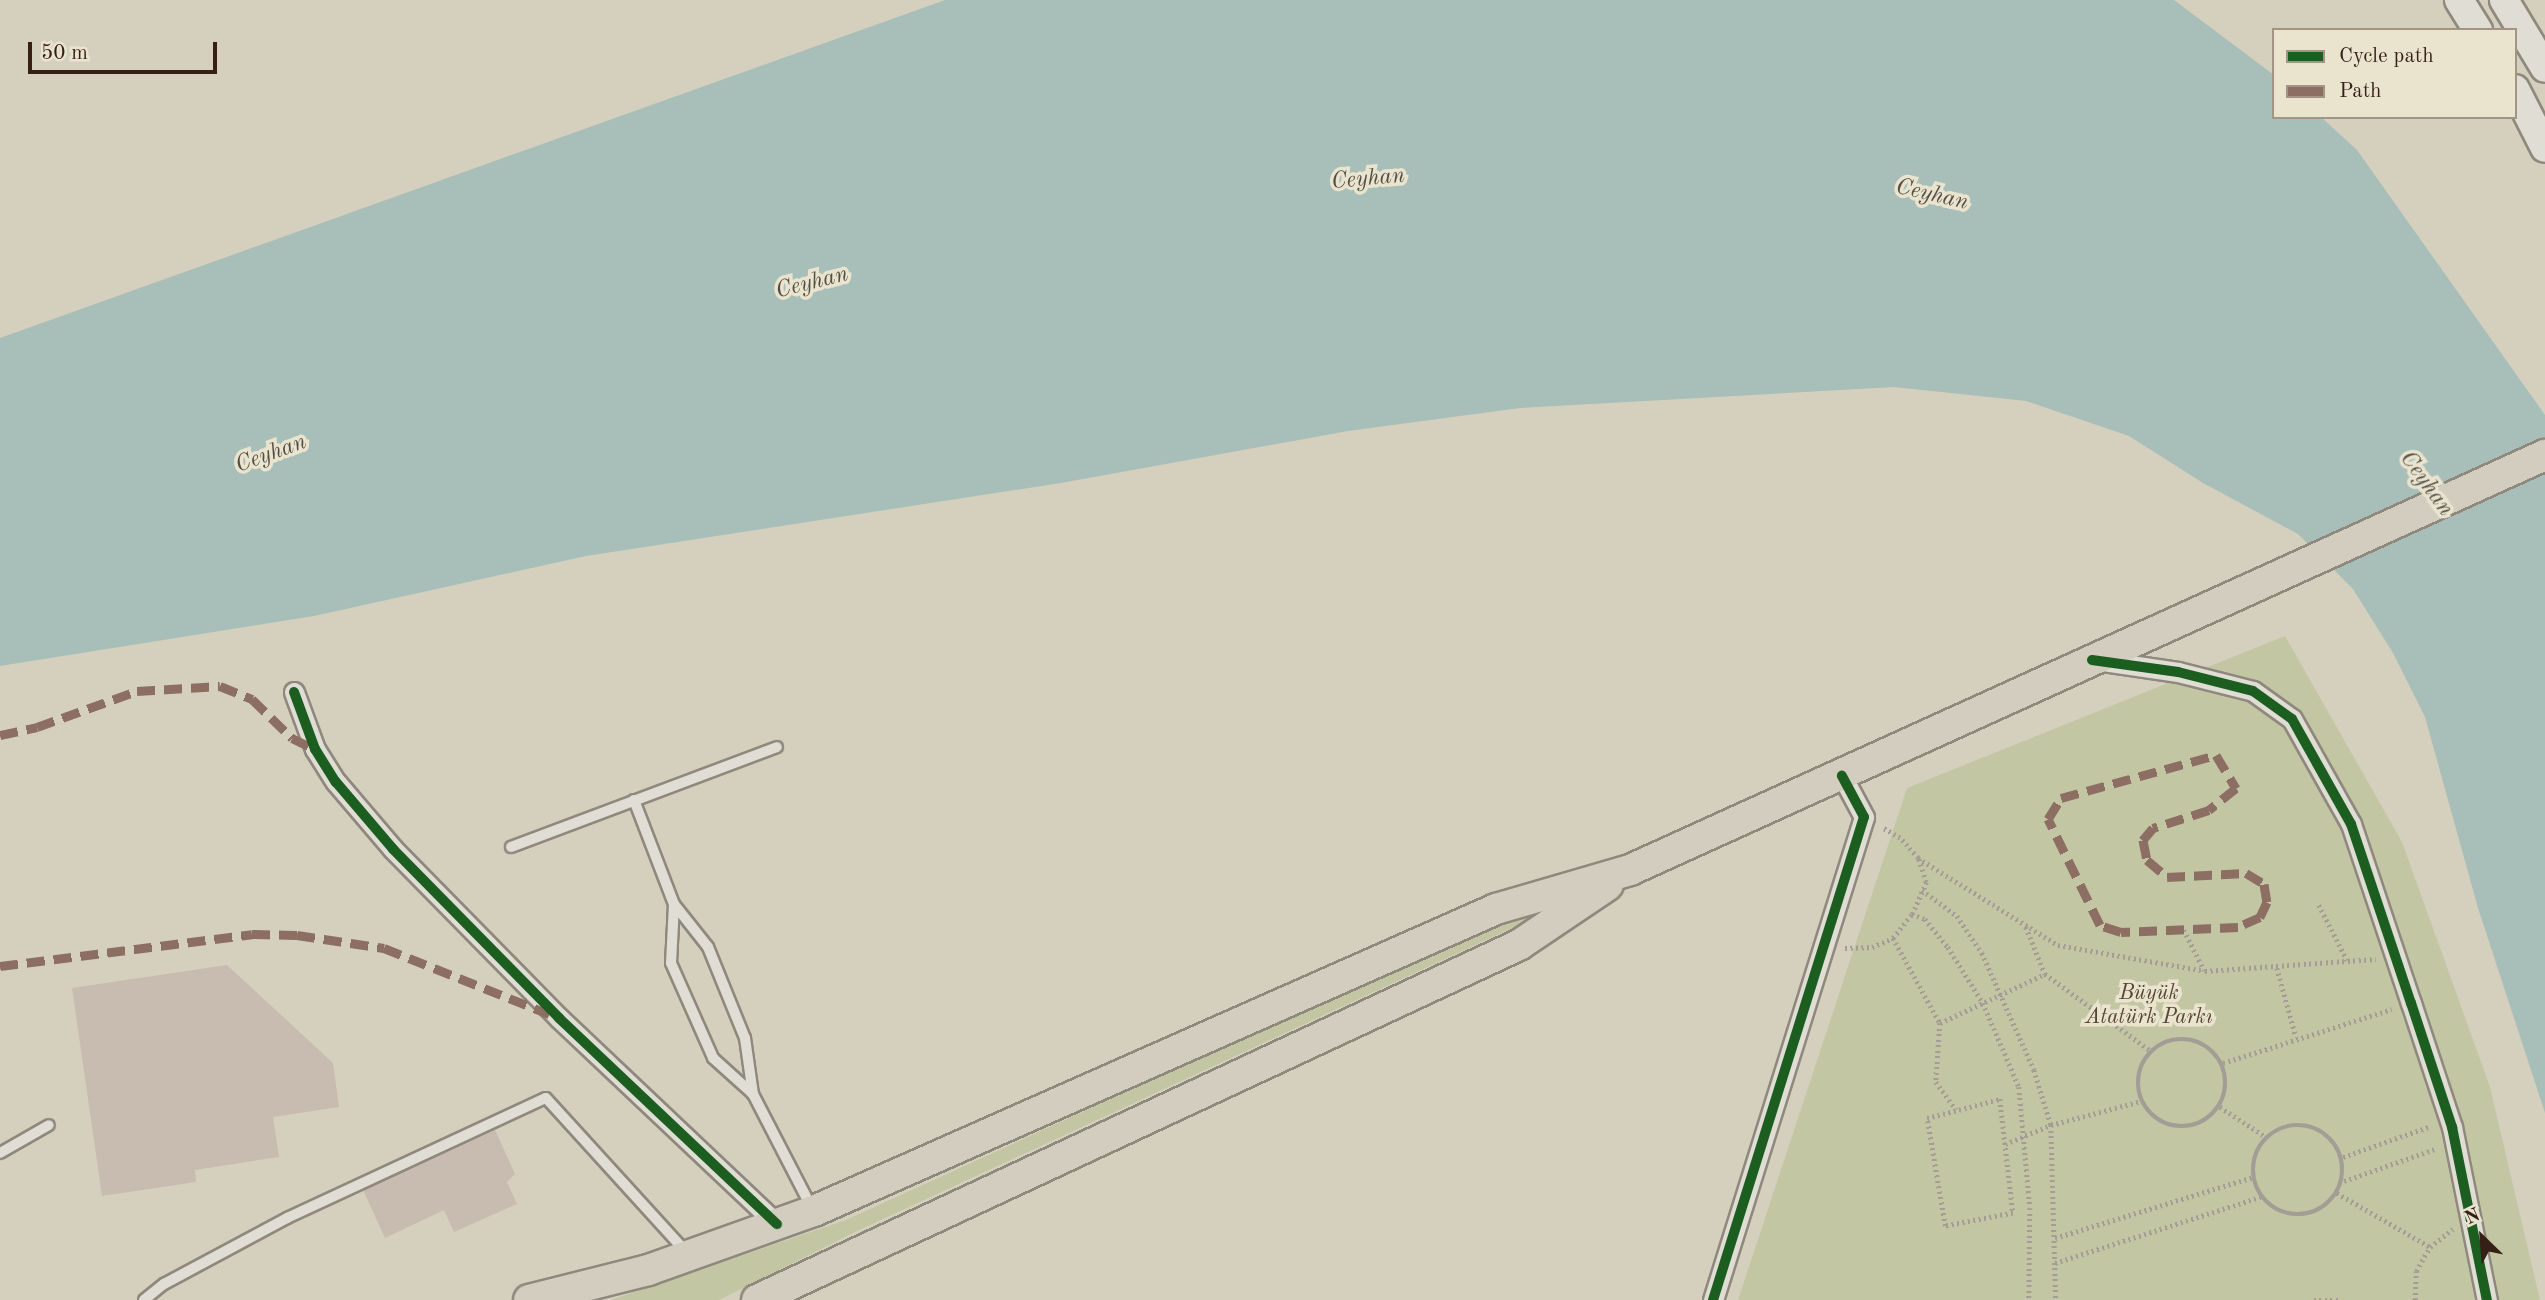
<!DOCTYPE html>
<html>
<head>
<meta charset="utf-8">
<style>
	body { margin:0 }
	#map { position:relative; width:2545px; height:1300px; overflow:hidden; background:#d5d0be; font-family:"Old Standard TT",serif }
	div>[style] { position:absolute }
	.green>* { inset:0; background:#c2c6a3 }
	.water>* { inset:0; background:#a8beb8 }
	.building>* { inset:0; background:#c8bbb0 }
	.path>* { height:4.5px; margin-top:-2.25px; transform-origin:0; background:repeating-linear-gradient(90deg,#a29d95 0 2px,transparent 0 5.5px) }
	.path>.ring { margin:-2.25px; padding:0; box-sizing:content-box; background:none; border:4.5px solid #a29d95; border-radius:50% }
	.roads { filter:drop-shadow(2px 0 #8f887d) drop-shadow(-2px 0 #8f887d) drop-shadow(0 2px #8f887d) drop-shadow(0 -2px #8f887d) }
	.lane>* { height:10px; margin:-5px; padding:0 5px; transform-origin:5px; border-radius:5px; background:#dfddd4 }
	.street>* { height:19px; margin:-9.5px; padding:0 9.5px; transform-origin:9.5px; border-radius:9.5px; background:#dfddd4 }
	.secondary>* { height:28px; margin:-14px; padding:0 14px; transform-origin:14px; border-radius:14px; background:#dfddd4 }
	.primary>* { height:30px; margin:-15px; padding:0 15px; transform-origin:15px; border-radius:15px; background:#d3cdc0 }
	.quiet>* { height:9px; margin-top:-4.5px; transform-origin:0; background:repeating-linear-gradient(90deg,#8d6e63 0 18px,transparent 0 27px) }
	.cycleway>* { height:10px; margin:-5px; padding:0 5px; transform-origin:5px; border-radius:5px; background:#1b5e20 }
	span { translate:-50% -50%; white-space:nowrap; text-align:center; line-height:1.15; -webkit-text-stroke:7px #eae4cf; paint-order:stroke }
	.park-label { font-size:21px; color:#554633; font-style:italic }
	.water-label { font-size:23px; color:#524d45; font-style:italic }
	.legend { position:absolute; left:2272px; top:28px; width:245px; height:91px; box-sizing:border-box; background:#eae4cf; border:2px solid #a29585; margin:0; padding:9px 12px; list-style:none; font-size:21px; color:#361f15 }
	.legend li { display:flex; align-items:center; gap:14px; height:35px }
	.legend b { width:35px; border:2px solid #a29585 }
	.north { position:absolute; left:2447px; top:1202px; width:70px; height:70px; -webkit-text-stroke:5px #eae4cf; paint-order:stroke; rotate:335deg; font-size:19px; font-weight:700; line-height:28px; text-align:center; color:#361f15 }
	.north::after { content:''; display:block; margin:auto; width:24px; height:32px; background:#361f15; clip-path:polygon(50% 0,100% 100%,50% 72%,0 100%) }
	.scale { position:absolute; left:28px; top:42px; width:189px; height:32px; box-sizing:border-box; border:4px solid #361f15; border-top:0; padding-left:9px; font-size:21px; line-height:24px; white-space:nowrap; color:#361f15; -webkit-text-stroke:5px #eae4cf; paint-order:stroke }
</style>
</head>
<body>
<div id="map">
	<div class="green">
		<i style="clip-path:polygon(2285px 636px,2402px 842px,2490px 1087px,2540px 1300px,1738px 1300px,1907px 788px)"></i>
		<i style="clip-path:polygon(1522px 911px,1527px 921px,855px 1232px,719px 1300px,611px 1300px,846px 1220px)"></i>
	</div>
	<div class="water">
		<i style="clip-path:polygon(945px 0,2174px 0,2274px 75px,2274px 117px,2321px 117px,2357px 150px,2545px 415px,2545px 1113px,2478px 908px,2425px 717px,2393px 653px,2353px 589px,2298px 534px,2203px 483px,2129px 436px,2026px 401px,1894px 387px,1520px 408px,1348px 431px,1061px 483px,586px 556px,314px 616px,0 666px,0 338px)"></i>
	</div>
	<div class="building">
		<i style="clip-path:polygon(227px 965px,333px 1063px,339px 1107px,273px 1117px,279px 1157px,195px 1170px,196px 1182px,102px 1196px,72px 988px)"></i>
		<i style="clip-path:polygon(495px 1130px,515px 1174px,507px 1182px,517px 1204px,454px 1232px,444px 1210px,385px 1238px,363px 1190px)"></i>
	</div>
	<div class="path">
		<i style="left:1918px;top:858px;width:165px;rotate:31.9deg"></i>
		<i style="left:2058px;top:945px;width:149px;rotate:10deg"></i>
		<i style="left:2205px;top:971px;width:171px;rotate:-4deg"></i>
		<i style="left:1922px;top:890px;width:44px;rotate:36.6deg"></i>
		<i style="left:1957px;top:916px;width:45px;rotate:56deg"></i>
		<i style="left:1982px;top:953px;width:128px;rotate:66deg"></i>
		<i style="left:2034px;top:1070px;width:58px;rotate:72.8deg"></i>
		<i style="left:2051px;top:1125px;width:175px;rotate:88.4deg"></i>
		<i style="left:2319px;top:905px;width:62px;rotate:63deg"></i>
		<i style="left:1912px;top:914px;width:14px;rotate:21deg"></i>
		<i style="left:1925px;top:919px;width:36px;rotate:51deg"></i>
		<i style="left:1948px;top:947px;width:66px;rotate:58deg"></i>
		<i style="left:1983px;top:1003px;width:91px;rotate:66.8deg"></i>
		<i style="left:2019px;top:1087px;width:121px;rotate:84.8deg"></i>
		<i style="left:2030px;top:1208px;width:92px;rotate:90.6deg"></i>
		<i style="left:2026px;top:927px;width:51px;rotate:68deg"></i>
		<i style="left:2045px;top:974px;width:131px;rotate:36deg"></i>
		<i style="left:2184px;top:930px;width:45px;rotate:63.4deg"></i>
		<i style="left:1893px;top:938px;width:97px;rotate:61.1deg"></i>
		<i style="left:1940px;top:1023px;width:59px;rotate:93.9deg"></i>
		<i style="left:1936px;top:1082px;width:34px;rotate:54deg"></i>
		<i style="left:1845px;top:948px;width:27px;rotate:-2deg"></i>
		<i style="left:1872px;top:947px;width:23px;rotate:-23deg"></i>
		<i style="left:1893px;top:938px;width:31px;rotate:-52deg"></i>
		<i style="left:1912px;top:914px;width:35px;rotate:-66deg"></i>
		<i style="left:1926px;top:882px;width:25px;rotate:-108deg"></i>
		<i style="left:1918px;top:858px;width:27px;rotate:-132deg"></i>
		<i style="left:1900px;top:838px;width:20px;rotate:-150deg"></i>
		<i style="left:2277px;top:968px;width:72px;rotate:74.6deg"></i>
		<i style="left:1940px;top:1023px;width:116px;rotate:-25deg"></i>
		<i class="ring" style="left:2138px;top:1039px;width:83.5px;height:83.5px"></i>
		<i style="left:2223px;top:1063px;width:177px;rotate:-17.7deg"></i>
		<i style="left:2000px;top:1099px;width:115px;rotate:83.5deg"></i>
		<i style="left:2013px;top:1213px;width:69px;rotate:169.2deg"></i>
		<i style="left:1945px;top:1226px;width:109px;rotate:-99.5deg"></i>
		<i style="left:1927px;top:1118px;width:75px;rotate:-14.6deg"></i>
		<i style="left:2220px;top:1107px;width:55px;rotate:33.1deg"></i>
		<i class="ring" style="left:2253px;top:1125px;width:85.5px;height:85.5px"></i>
		<i style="left:2005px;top:1144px;width:50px;rotate:-22.4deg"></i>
		<i style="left:2051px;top:1125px;width:93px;rotate:-14.9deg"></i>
		<i style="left:2343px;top:1157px;width:93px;rotate:-19.4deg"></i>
		<i style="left:2344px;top:1181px;width:96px;rotate:-19.4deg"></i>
		<i style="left:2337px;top:1193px;width:108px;rotate:30.1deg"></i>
		<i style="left:2055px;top:1238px;width:207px;rotate:-17.1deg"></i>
		<i style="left:2055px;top:1263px;width:216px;rotate:-17.8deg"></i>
		<i style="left:2314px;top:1300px;width:24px"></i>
		<i style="left:2415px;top:1300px;width:29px;rotate:-88deg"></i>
		<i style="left:2416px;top:1271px;width:28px;rotate:-60deg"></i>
		<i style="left:2430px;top:1247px;width:29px;rotate:-38deg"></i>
	</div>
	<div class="roads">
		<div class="lane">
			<i style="left:634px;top:800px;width:111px;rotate:69deg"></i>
			<i style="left:674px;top:904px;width:55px;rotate:51.7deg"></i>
			<i style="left:708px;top:947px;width:98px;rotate:67.9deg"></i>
			<i style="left:745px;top:1038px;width:57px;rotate:81.9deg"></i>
			<i style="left:753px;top:1094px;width:131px;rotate:62.7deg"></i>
			<i style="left:511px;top:847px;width:284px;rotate:-20.6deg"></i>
			<i style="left:674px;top:904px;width:59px;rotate:92.9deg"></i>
			<i style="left:671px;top:963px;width:104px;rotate:66.1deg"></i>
			<i style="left:713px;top:1058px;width:54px;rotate:42deg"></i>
			<i style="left:0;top:1153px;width:56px;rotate:-29.7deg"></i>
			<i style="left:144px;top:1300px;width:26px;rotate:-39deg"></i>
			<i style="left:164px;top:1284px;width:140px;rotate:-28.2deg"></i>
			<i style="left:287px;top:1218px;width:285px;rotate:-24.9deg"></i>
			<i style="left:546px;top:1098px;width:207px;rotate:47.7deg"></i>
		</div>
		<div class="street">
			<i style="left:2096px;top:660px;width:83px;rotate:8.3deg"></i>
			<i style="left:2178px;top:672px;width:77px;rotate:14.2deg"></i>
			<i style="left:2253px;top:691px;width:48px;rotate:35.7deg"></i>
			<i style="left:2292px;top:719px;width:120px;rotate:60.7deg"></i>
			<i style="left:2351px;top:824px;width:189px;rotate:71.5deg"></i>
			<i style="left:2411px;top:1003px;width:131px;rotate:71.7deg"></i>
			<i style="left:2452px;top:1127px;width:177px;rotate:78.6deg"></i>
			<i style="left:294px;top:692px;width:61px;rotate:69.8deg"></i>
			<i style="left:315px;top:749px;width:39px;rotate:58deg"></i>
			<i style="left:336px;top:782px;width:88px;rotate:49.6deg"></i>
			<i style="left:393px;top:849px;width:237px;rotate:45.5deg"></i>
			<i style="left:559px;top:1018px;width:300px;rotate:43.4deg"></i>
			<i style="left:1713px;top:1300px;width:506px;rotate:-72.64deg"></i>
			<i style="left:1864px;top:817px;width:47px;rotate:-118.2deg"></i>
		</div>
		<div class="secondary">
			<i style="left:2459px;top:0;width:36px;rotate:58deg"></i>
			<i style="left:2504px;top:0;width:79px;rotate:58.9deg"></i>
			<i style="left:2515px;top:89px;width:66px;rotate:63deg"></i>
		</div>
		<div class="primary">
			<i style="left:529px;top:1300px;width:123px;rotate:-14.1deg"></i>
			<i style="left:648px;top:1270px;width:176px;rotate:-19.6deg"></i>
			<i style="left:814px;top:1211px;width:746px;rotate:-23.88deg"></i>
			<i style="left:1496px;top:909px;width:140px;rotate:-16.2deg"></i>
			<i style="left:1630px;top:870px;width:1005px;rotate:-24.4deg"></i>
			<i style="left:757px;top:1300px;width:841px;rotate:-24.98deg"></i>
			<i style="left:1519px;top:945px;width:107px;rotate:-34deg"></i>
		</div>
	</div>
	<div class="quiet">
		<i style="left:0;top:735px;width:38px;rotate:-12deg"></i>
		<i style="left:37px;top:727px;width:106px;rotate:-19.8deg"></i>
		<i style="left:137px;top:691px;width:83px;rotate:-3.4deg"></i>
		<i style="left:220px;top:686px;width:35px;rotate:22deg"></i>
		<i style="left:252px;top:699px;width:56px;rotate:44.3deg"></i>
		<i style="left:292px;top:738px;width:25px;rotate:26deg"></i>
		<i style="left:2216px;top:755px;width:39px;rotate:59deg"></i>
		<i style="left:2236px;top:788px;width:35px;rotate:141deg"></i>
		<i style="left:2209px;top:810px;width:59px;rotate:162.2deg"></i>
		<i style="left:2153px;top:828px;width:16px;rotate:130deg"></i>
		<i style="left:2143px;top:840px;width:20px;rotate:79deg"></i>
		<i style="left:2147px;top:860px;width:26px;rotate:40deg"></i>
		<i style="left:2167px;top:877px;width:79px;rotate:-2.9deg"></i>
		<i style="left:2246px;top:873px;width:21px;rotate:31deg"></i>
		<i style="left:2264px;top:884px;width:18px;rotate:81deg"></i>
		<i style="left:2267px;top:902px;width:17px;rotate:115deg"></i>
		<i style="left:2260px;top:917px;width:24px;rotate:156deg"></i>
		<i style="left:2238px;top:927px;width:117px;rotate:177.6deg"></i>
		<i style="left:2121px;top:932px;width:22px;rotate:-162deg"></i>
		<i style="left:2100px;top:925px;width:118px;rotate:-116.1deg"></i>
		<i style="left:2048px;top:819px;width:25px;rotate:-58deg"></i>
		<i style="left:2061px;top:798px;width:161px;rotate:-15.5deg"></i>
		<i style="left:0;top:966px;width:254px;rotate:-7.2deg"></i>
		<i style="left:252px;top:934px;width:45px;rotate:1.3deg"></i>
		<i style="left:297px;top:935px;width:88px;rotate:8.5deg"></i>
		<i style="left:384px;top:948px;width:178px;rotate:21.8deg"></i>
	</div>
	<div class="cycleway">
		<i style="left:2092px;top:660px;width:87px;rotate:7.9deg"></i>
		<i style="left:2178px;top:672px;width:77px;rotate:14.2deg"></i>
		<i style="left:2253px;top:691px;width:48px;rotate:35.7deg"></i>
		<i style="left:2292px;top:719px;width:120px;rotate:60.7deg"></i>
		<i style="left:2351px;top:824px;width:189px;rotate:71.5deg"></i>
		<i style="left:2411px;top:1003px;width:131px;rotate:71.7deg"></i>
		<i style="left:2452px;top:1127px;width:177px;rotate:78.6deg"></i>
		<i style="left:294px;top:692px;width:61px;rotate:69.8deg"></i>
		<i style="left:315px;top:749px;width:39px;rotate:58deg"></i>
		<i style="left:336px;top:782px;width:88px;rotate:49.6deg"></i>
		<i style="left:393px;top:849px;width:237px;rotate:45.5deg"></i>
		<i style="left:559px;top:1018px;width:300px;rotate:43.4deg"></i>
		<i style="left:1713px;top:1300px;width:506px;rotate:-72.64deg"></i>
		<i style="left:1864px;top:817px;width:47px;rotate:-118.2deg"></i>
	</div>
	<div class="park-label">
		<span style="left:2149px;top:1006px">Büyük<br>Atatürk Parkı</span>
	</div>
	<div class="water-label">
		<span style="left:1368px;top:179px;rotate:-5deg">Ceyhan</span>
		<span style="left:1932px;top:195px;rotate:13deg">Ceyhan</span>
		<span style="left:812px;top:283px;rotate:-14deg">Ceyhan</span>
		<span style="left:271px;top:454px;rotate:-20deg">Ceyhan</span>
		<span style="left:2426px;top:484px;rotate:54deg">Ceyhan</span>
	</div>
	<ul class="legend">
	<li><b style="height:9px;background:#1b5e20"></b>Cycle path</li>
	<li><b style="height:9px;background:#8d6e63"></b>Path</li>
	</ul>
	<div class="north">N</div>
	<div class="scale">50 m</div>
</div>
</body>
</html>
